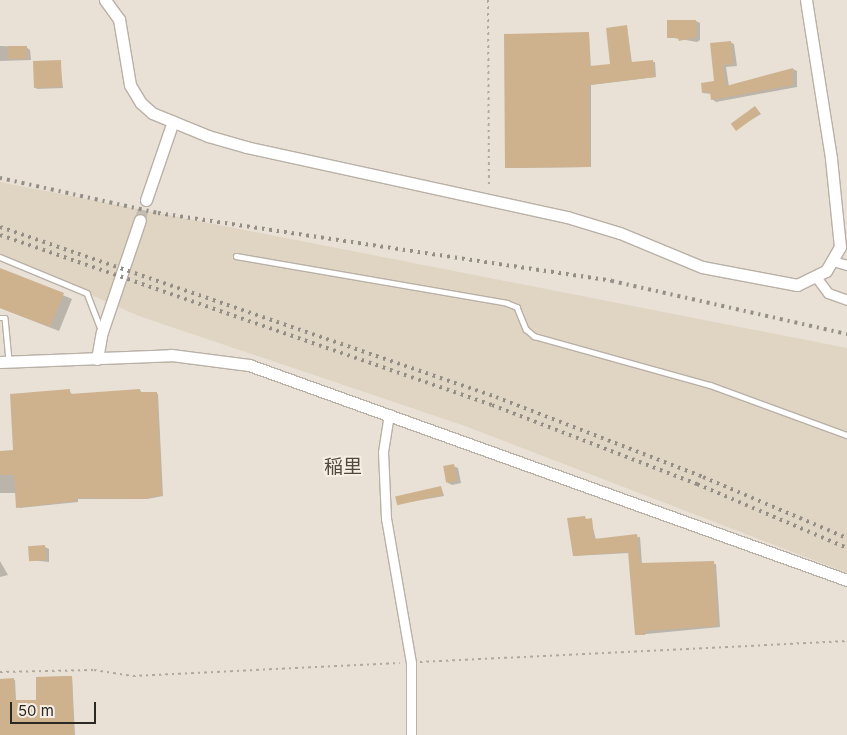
<!DOCTYPE html>
<html>
<head>
<meta charset="utf-8">
<style>
	body { margin:0 }
	#map { position:relative; width:847px; height:735px; overflow:hidden; background:#e9e1d6; font-family:Inter,"Noto Sans JP",sans-serif }
	div>[style] { position:absolute }
	.built>* { inset:0; background:#e0d4c3 }
	.shadow>* { inset:0; background:#0003 }
	.building>* { inset:0; background:#ceb28e; transform-origin:0 0 }
	.tertiary-tunnel>* { height:11px; margin-top:-5.5px; transform-origin:0; background:repeating-linear-gradient(90deg,#c3bcb3 0 11px,transparent 0 16.5px) }
	.path>* { height:2px; margin-top:-1px; transform-origin:0; background:repeating-linear-gradient(90deg,#aea89f 0 2.5px,transparent 0 6.5px) }
	.roads { filter:drop-shadow(1px 0 #b9b0a6) drop-shadow(-1px 0 #b9b0a6) drop-shadow(0 1px #b9b0a6) drop-shadow(0 -1px #b9b0a6) }
	.service>* { height:4.5px; margin:-2.25px; padding:0 2.25px; transform-origin:2.25px; border-radius:2.25px; background:#fff }
	.minor>* { height:9px; margin:-4.5px; padding:0 4.5px; transform-origin:4.5px; border-radius:4.5px; background:#fff }
	.tertiary>* { height:11px; margin:-5.5px; padding:0 5.5px; transform-origin:5.5px; border-radius:5.5px; background:#fff }
	.rail>* { height:4px; margin-top:-2px; transform-origin:0; background:repeating-linear-gradient(90deg,#938e86 0 2.5px,transparent 0 7.5px) }
	span { translate:-50% -50%; white-space:nowrap; text-align:center; line-height:1.15; -webkit-text-stroke:4px #f7eee3; paint-order:stroke }
	.quarter-label { font-size:19px; color:#504940 }
	.scale { position:absolute; left:10px; top:702px; width:86px; height:22px; box-sizing:border-box; border:2px solid #2c2925; border-top:0; padding-left:6px; font-size:15px; line-height:18px; white-space:nowrap; color:#2c2925; -webkit-text-stroke:4px #f7eee3; paint-order:stroke }
</style>
</head>
<body>
<div id="map">
	<div class="built">
		<i style="clip-path:polygon(0 182px,847px 348px,847px 573px,465px 426px,139px 316px,0 255px)"></i>
	</div>
	<div class="shadow">
		<i style="clip-path:polygon(696px 21px,700px 23px,700px 40px,697px 42px,668px 37px,668px 22px)"></i>
		<i style="clip-path:polygon(627px 27px,632px 63px,655px 62px,656px 77px,591px 85px,591px 167px,507px 168px,589px 34px,591px 68px,611px 65px)"></i>
		<i style="clip-path:polygon(730px 42px,734px 44px,737px 66px,726px 67px,729px 87px,793px 69px,797px 71px,797px 87px,716px 102px,712px 99px,712px 94px,703px 93px,715px 82px)"></i>
		<i style="clip-path:polygon(0 46px,26px 47px,30px 50px,31px 60px,0 61px)"></i>
		<i style="clip-path:polygon(60px 62px,63px 88px,36px 89px)"></i>
		<i style="clip-path:polygon(755px 107px,761px 114px,736px 129px)"></i>
		<i style="clip-path:polygon(0 269px,72px 299px,59px 331px,0 308px)"></i>
		<i style="clip-path:polygon(140px 390px,142px 393px,158px 394px,163px 496px,147px 499px,78px 499px,78px 502px,19px 508px,17px 493px,0 493px,0 453px,14px 452px,70px 391px,72px 395px)"></i>
		<i style="clip-path:polygon(453px 466px,458px 468px,461px 483px,452px 485px,448px 483px)"></i>
		<i style="clip-path:polygon(441px 487px,444px 496px,398px 504px)"></i>
		<i style="clip-path:polygon(591px 520px,596px 540px,640px 537px,642px 564px,716px 564px,720px 627px,636px 635px,629px 553px,574px 556px)"></i>
		<i style="clip-path:polygon(45px 547px,49px 549px,49px 562px,30px 560px)"></i>
		<i style="clip-path:polygon(0 561px,8px 575px,0 577px)"></i>
		<i style="clip-path:polygon(72px 677px,75px 735px,0 735px,0 679px,15px 680px,16px 701px,38px 701px)"></i>
	</div>
	<div class="building">
		<i style="clip-path:polygon(667px 20px,696px 20px,697px 37px,679px 41px,678px 38px,667px 38px)"></i>
		<i style="clip-path:polygon(627px 25px,631px 62px,653px 60px,655px 77px,589px 85px,590px 167px,505px 168px,504px 34px,589px 32px,590px 66px,610px 64px,606px 28px)"></i>
		<i style="clip-path:polygon(731px 41px,733px 64px,723px 65px,726px 86px,793px 68px,793px 85px,711px 100px,710px 92px,702px 93px,701px 83px,714px 81px,710px 43px)"></i>
		<i style="left:8px;top:46px;width:19px;height:13px"></i>
		<i style="left:61px;top:60px;width:27px;height:28px;rotate:88deg"></i>
		<i style="left:755px;top:106px;width:9px;height:30px;rotate:54deg"></i>
		<i style="clip-path:polygon(0 268px,64px 293px,50px 327px,0 308px)"></i>
		<i style="clip-path:polygon(70px 389px,70px 394px,140px 389px,140px 392px,157px 392px,162px 495px,145px 499px,76px 498px,77px 501px,16px 508px,14px 475px,0 475px,0 451px,13px 450px,10px 394px)"></i>
		<i style="left:454px;top:464px;width:17px;height:11px;rotate:80deg"></i>
		<i style="left:441px;top:486px;width:9px;height:47px;rotate:77deg"></i>
		<i style="clip-path:polygon(585px 516px,586px 519px,592px 518px,594px 539px,637px 534px,640px 563px,714px 561px,718px 626px,645px 631px,645px 635px,635px 635px,628px 552px,573px 556px,567px 518px)"></i>
		<i style="left:45px;top:545px;width:15px;height:17px;rotate:86deg"></i>
		<i style="clip-path:polygon(63px 676px,72px 676px,74px 735px,0 735px,0 679px,14px 678px,15px 700px,36px 700px,36px 677px)"></i>
	</div>
	<div class="tertiary-tunnel">
		<i style="left:140px;top:220px;width:21px;rotate:-73deg"></i>
	</div>
	<div class="path">
		<i style="left:488px;top:0;width:188px;rotate:89.7deg"></i>
		<i style="left:420px;top:662px;width:428px;rotate:-2.8deg"></i>
		<i style="left:0;top:672px;width:94px;rotate:-1.2deg"></i>
		<i style="left:94px;top:670px;width:39px;rotate:9deg"></i>
		<i style="left:133px;top:676px;width:267px;rotate:-2.8deg"></i>
	</div>
	<div class="roads">
		<div class="service">
			<i style="left:236px;top:256px;width:275px;rotate:9.8deg"></i>
			<i style="left:507px;top:303px;width:11px;rotate:22deg"></i>
			<i style="left:517px;top:307px;width:24px;rotate:68deg"></i>
			<i style="left:526px;top:329px;width:11px;rotate:41deg"></i>
			<i style="left:534px;top:336px;width:183px;rotate:15.6deg"></i>
			<i style="left:710px;top:385px;width:146px;rotate:20.1deg"></i>
			<i style="left:0;top:257px;width:94px;rotate:22.5deg"></i>
			<i style="left:87px;top:293px;width:36px;rotate:69deg"></i>
			<i style="left:0;top:318px;width:5px"></i>
			<i style="left:5px;top:318px;width:42px;rotate:84.6deg"></i>
		</div>
		<div class="minor">
			<i style="left:833px;top:261px;width:15px;rotate:16deg"></i>
			<i style="left:816px;top:277px;width:20px;rotate:53deg"></i>
			<i style="left:828px;top:293px;width:20px;rotate:20deg"></i>
			<i style="left:389px;top:414px;width:38px;rotate:99deg"></i>
			<i style="left:383px;top:452px;width:66px;rotate:87.4deg"></i>
			<i style="left:386px;top:518px;width:147px;rotate:80.2deg"></i>
			<i style="left:411px;top:663px;width:72px;rotate:90deg"></i>
		</div>
		<div class="tertiary">
			<i style="left:105px;top:0;width:24px;rotate:54deg"></i>
			<i style="left:119px;top:19px;width:67px;rotate:80.5deg"></i>
			<i style="left:130px;top:85px;width:21px;rotate:59deg"></i>
			<i style="left:141px;top:103px;width:15px;rotate:42deg"></i>
			<i style="left:152px;top:113px;width:61px;rotate:22.3deg"></i>
			<i style="left:208px;top:136px;width:40px;rotate:16deg"></i>
			<i style="left:246px;top:147px;width:329px;rotate:12.3deg"></i>
			<i style="left:567px;top:217px;width:55px;rotate:16.8deg"></i>
			<i style="left:620px;top:233px;width:89px;rotate:22.5deg"></i>
			<i style="left:702px;top:267px;width:97px;rotate:10.7deg"></i>
			<i style="left:797px;top:285px;width:32px;rotate:-26deg"></i>
			<i style="left:826px;top:271px;width:28px;rotate:-60deg"></i>
			<i style="left:840px;top:247px;width:89px;rotate:-95.8deg"></i>
			<i style="left:831px;top:158px;width:160px;rotate:-99deg"></i>
			<i style="left:146px;top:200px;width:83px;rotate:-71.1deg"></i>
			<i style="left:97px;top:359px;width:27px;rotate:-80deg"></i>
			<i style="left:102px;top:332px;width:118px;rotate:-71.3deg"></i>
			<i style="left:0;top:362px;width:171px;rotate:-2.3deg"></i>
			<i style="left:171px;top:355px;width:79px;rotate:7.3deg"></i>
			<i style="left:249px;top:365px;width:635px;rotate:19.78deg"></i>
		</div>
	</div>
	<div class="rail">
		<i style="left:0;top:178px;width:162px;rotate:12.5deg"></i>
		<i style="left:158px;top:213px;width:459px;rotate:8.5deg"></i>
		<i style="left:612px;top:281px;width:241px;rotate:12.7deg"></i>
		<i style="left:0;top:227px;width:524px;rotate:18.92deg"></i>
		<i style="left:496px;top:397px;width:222px;rotate:21.1deg"></i>
		<i style="left:703px;top:477px;width:156px;rotate:23deg"></i>
		<i style="left:0;top:235px;width:521px;rotate:19.06deg"></i>
		<i style="left:492px;top:405px;width:220px;rotate:21.1deg"></i>
		<i style="left:697px;top:484px;width:163px;rotate:23.1deg"></i>
	</div>
	<div class="quarter-label">
		<span style="left:343px;top:467px">稲里</span>
	</div>
	<div class="scale">50 m</div>
</div>
</body>
</html>
